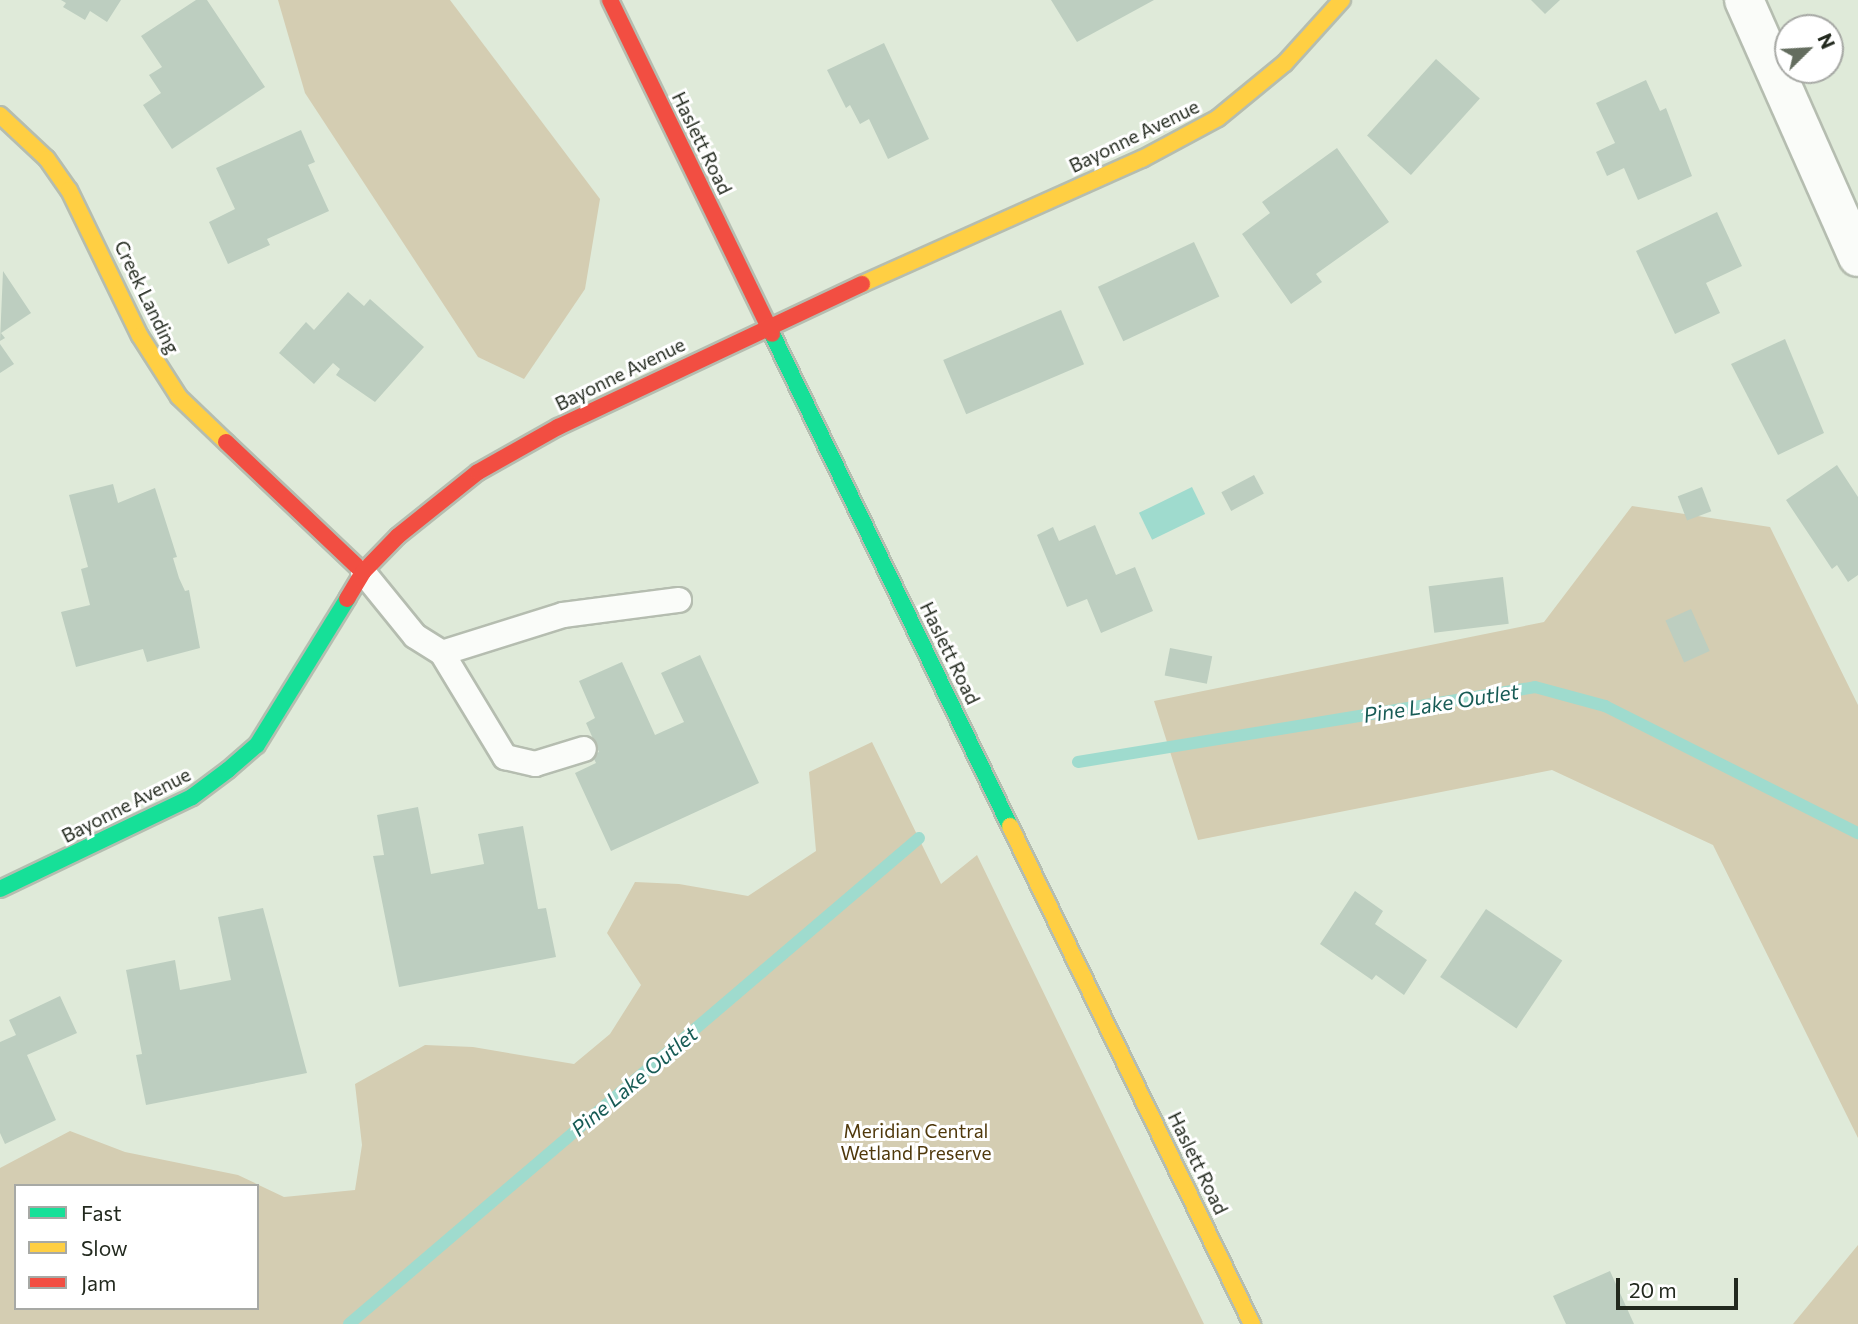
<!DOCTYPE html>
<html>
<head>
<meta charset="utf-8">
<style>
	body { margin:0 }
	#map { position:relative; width:1858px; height:1324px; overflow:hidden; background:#dfead9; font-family:Commissioner,sans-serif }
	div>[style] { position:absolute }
	.green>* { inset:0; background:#d4cdb2 }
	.water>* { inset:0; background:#9fdbce; transform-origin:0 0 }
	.stream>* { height:12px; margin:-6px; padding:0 6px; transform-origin:6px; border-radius:6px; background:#9fdbce }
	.building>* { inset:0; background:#bdcec0; transform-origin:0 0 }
	.roads { filter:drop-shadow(2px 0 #b5bdb0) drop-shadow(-2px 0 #b5bdb0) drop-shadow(0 2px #b5bdb0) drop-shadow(0 -2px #b5bdb0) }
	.lane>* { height:24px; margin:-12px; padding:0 12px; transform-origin:12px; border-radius:12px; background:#fafcf9 }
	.street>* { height:38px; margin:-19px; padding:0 19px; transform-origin:19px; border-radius:19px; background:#fafcf9 }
	.fast>* { height:16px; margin:-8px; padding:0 8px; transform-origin:8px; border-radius:8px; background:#16e098 }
	.slow>* { height:16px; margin:-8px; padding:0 8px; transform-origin:8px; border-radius:8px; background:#ffcf43 }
	.jam>* { height:16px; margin:-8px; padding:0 8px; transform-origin:8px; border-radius:8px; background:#f24e42 }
	span { translate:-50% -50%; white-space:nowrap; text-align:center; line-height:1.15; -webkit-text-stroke:6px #fff; paint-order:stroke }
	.street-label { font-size:19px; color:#22291e }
	.park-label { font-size:19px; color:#4f380b }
	.water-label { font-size:21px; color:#175b55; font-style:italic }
	.legend { position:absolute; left:14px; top:1184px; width:245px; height:126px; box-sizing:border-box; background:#fff; border:2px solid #a7a9a5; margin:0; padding:9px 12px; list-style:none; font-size:21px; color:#22291e }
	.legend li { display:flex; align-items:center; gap:14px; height:35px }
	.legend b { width:35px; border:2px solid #a7a9a5 }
	.north { position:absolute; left:1774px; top:14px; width:70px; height:70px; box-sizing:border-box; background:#fff; border:2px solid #a7a9a5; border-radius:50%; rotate:66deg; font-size:19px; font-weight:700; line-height:28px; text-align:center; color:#22291e }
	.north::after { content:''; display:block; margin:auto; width:24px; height:32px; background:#646d5f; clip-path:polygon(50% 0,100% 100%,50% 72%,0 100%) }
	.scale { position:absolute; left:1616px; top:1278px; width:122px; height:32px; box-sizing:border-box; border:4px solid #22291e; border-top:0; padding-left:9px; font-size:21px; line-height:24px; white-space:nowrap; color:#22291e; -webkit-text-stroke:5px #fff; paint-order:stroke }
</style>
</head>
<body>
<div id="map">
	<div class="green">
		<i style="clip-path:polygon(278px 0,450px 0,600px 199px,585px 289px,524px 379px,478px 357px,305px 93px)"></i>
		<i style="clip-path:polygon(1632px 506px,1770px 527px,1858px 705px,1858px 1138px,1713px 845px,1552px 770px,1198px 840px,1154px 701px,1544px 622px)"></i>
		<i style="clip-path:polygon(evenodd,872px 742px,941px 884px,977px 855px,1204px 1324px,0 1324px,0 1168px,70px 1131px,125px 1152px,238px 1175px,284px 1197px,355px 1190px,362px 1145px,355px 1084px,425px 1045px,473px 1047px,574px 1064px,610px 1034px,641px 985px,607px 933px,635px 882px,679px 884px,748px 896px,816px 851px,809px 772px,872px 742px,16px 1186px,257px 1186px,257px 1308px,16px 1308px,16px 1186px)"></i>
		<i style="clip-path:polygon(1858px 1245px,1858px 1324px,1793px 1324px)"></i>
	</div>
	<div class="water">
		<i style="left:1192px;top:487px;width:30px;height:59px;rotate:64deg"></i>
	</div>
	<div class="stream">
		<i style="left:1078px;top:762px;width:463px;rotate:-9.3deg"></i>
		<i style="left:1535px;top:687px;width:73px;rotate:15.2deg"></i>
		<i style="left:1605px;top:706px;width:283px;rotate:26.7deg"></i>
		<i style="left:349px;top:1324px;width:749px;rotate:-40.45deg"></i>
	</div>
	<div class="building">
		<i style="clip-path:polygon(61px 0,121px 0,107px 22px,90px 11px,85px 20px,63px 7px,66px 3px)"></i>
		<i style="clip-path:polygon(196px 0,207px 0,265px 87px,172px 149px,143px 105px,161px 93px,149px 75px,162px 67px,141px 36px)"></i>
		<i style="clip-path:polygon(1051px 0,1154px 0,1077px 42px)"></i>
		<i style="clip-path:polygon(1531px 0,1560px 0,1545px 14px)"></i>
		<i style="clip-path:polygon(884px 43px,929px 139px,888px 159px,869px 119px,860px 124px,850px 105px,846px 108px,827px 70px)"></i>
		<i style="left:1436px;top:59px;width:59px;height:103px;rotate:42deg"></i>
		<i style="clip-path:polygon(1646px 80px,1660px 111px,1666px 108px,1692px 176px,1638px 200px,1624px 168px,1607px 176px,1596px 152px,1615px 143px,1596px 103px)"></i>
		<i style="clip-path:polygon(301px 130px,315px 162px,308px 165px,329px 211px,267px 239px,270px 245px,228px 264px,209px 222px,235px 209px,216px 168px)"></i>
		<i style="clip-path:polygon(1337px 148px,1389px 222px,1316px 274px,1322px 282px,1291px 304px,1242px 234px,1270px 213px,1262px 202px)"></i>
		<i style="clip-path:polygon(1717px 212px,1742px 266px,1706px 283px,1720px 313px,1675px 334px,1636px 251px)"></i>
		<i style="left:1194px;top:242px;width:60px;height:106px;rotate:65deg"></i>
		<i style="clip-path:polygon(3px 271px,31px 313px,1px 333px,5px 338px,0 341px)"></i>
		<i style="clip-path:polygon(348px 292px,364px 306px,370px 299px,424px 347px,375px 402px,336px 375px,340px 369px,333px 363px,314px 384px,279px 353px,306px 322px,314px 330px)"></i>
		<i style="left:1061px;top:310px;width:59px;height:128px;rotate:67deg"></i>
		<i style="clip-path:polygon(1785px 339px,1824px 433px,1778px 455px,1731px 364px)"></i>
		<i style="clip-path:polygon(0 344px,14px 364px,0 373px)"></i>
		<i style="clip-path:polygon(1837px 465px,1858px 497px,1858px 575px,1848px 582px,1837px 565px,1832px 569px,1786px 500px)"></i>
		<i style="left:1254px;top:475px;width:21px;height:37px;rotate:62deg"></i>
		<i style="clip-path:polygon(113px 484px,118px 503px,155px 488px,177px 557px,173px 558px,179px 578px,185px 591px,189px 590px,200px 648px,147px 662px,143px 649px,76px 667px,61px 612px,90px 605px,81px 569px,88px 567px,69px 495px)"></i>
		<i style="left:1702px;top:487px;width:26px;height:26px;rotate:69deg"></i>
		<i style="clip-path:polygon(1095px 525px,1116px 575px,1135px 567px,1153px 611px,1101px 633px,1087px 599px,1067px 607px,1037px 535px,1053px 527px,1059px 541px)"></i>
		<i style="left:1503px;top:577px;width:47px;height:75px;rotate:83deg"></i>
		<i style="left:1691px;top:609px;width:46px;height:28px;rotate:66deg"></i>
		<i style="left:1170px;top:648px;width:43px;height:28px;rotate:11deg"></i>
		<i style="clip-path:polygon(700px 655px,759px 783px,611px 851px,575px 773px,596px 763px,592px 755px,599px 752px,586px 723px,595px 718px,579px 681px,622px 662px,655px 735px,684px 722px,661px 673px)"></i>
		<i style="clip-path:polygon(418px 807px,431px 874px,484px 864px,478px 834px,523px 826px,538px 909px,546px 908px,556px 957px,399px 987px,373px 856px,384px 855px,377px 815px)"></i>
		<i style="clip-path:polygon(1355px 891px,1383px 911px,1375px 924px,1427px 960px,1404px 995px,1376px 975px,1372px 980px,1320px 944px)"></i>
		<i style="clip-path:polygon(263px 908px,307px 1073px,146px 1105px,136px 1055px,142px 1054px,126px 970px,175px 960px,180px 990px,231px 980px,218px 917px)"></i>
		<i style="left:1486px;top:909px;width:92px;height:82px;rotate:34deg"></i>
		<i style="clip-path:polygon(60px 996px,77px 1033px,27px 1055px,56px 1120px,5px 1144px,0 1133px,0 1042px,16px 1035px,9px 1020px)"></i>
		<i style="clip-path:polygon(1610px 1271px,1634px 1324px,1566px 1324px,1553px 1296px)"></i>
	</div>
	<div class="roads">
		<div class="lane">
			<i style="left:363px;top:572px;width:82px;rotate:50.9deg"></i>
			<i style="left:415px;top:636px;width:32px;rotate:32deg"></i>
			<i style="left:442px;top:653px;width:127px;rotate:-17.4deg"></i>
			<i style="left:563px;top:615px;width:117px;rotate:-7.4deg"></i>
			<i style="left:442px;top:653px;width:122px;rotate:58.8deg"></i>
			<i style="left:505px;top:757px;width:31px;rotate:13deg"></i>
			<i style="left:535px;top:764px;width:51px;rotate:-17deg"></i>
		</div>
		<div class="street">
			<i style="left:1744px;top:0;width:281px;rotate:66.1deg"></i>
		</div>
		<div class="fast">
			<i style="left:772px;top:334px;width:547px;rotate:64.19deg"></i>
			<i style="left:0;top:889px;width:213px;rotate:-25.6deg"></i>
			<i style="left:192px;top:797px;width:45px;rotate:-36.9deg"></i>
			<i style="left:228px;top:770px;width:38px;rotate:-41deg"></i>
			<i style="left:257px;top:745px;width:172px;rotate:-58.3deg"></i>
		</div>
		<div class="slow">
			<i style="left:0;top:115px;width:64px;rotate:43.1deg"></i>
			<i style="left:47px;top:159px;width:38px;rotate:55deg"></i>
			<i style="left:69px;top:190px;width:162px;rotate:64.1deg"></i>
			<i style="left:140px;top:336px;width:72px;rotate:57.4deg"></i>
			<i style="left:179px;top:397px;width:65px;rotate:43.8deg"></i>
			<i style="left:862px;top:284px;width:307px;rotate:-24.1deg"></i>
			<i style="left:1142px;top:159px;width:86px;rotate:-28.3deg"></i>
			<i style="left:1218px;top:118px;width:87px;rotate:-39.4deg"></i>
			<i style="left:1285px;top:63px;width:85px;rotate:-47.9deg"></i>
			<i style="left:1010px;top:826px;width:554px;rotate:64.08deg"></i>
		</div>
		<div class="jam">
			<i style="left:610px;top:0;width:371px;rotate:64.1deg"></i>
			<i style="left:226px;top:442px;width:189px;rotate:43.5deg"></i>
			<i style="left:347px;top:599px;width:31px;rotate:-59deg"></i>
			<i style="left:363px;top:572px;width:50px;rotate:-45.8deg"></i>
			<i style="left:398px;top:536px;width:102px;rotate:-38.7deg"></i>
			<i style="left:478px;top:472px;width:92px;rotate:-29.4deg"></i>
			<i style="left:558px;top:427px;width:336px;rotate:-25.2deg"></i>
		</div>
	</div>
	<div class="street-label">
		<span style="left:1134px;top:136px;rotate:-26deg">Bayonne Avenue</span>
		<span style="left:702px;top:143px;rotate:64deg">Haslett Road</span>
		<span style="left:147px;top:297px;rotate:64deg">Creek Landing</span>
		<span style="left:620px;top:374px;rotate:-26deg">Bayonne Avenue</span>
		<span style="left:950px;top:653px;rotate:64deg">Haslett Road</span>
		<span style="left:126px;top:805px;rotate:-27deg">Bayonne Avenue</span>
		<span style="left:1198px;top:1163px;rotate:64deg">Haslett Road</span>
	</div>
	<div class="park-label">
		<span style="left:916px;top:1142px">Meridian Central<br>Wetland Preserve</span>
	</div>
	<div class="water-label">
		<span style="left:1441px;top:703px;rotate:-9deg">Pine Lake Outlet</span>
		<span style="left:634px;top:1081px;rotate:-40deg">Pine Lake Outlet</span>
	</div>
	<ul class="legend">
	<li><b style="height:9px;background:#16e098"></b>Fast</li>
	<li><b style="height:9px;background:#ffcf43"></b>Slow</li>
	<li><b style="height:9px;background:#f24e42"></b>Jam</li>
	</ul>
	<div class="north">N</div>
	<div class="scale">20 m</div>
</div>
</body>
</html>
